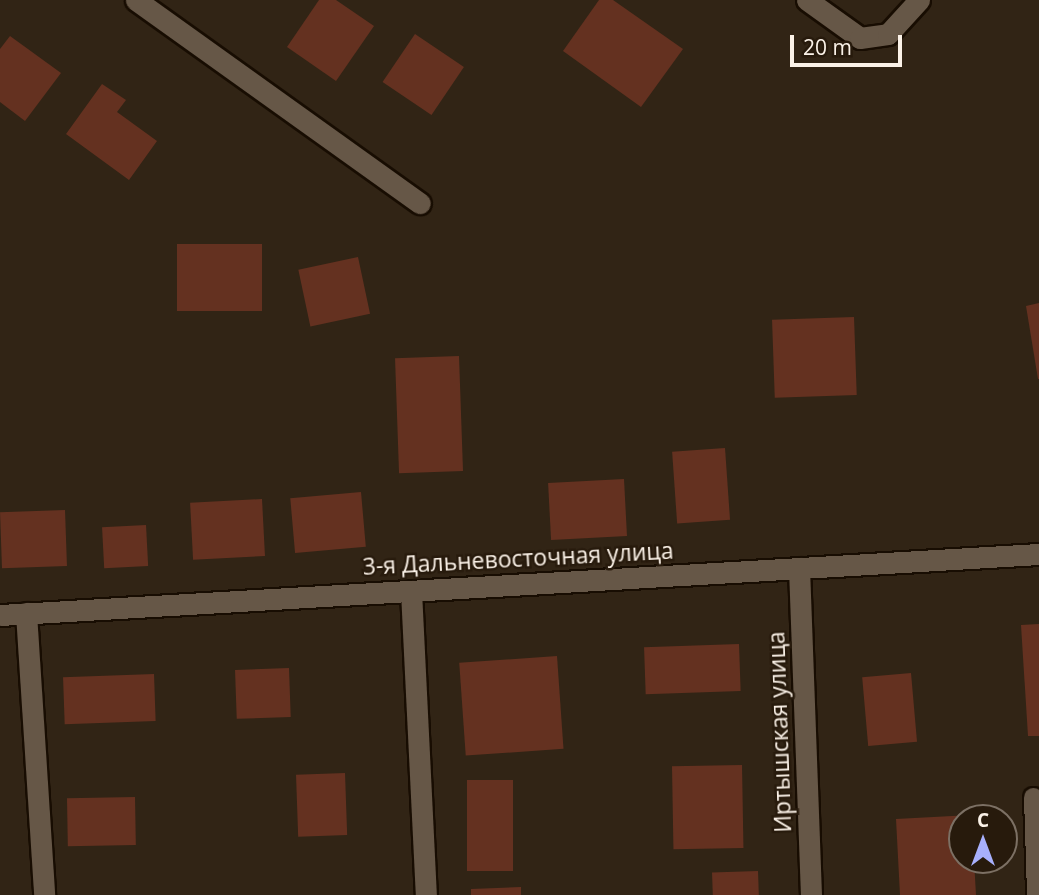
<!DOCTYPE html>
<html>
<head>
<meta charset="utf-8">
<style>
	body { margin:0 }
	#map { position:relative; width:1039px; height:895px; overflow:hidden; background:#312415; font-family:"Open Sans",sans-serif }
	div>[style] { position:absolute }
	.building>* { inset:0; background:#643120; transform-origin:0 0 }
	.roads { filter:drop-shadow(2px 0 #180d02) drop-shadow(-2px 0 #180d02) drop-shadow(0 2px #180d02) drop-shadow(0 -2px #180d02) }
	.lane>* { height:19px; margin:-9.5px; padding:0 9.5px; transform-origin:9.5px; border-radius:9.5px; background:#665747 }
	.street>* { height:21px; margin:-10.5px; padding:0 10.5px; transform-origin:10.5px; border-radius:10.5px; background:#665747 }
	span { translate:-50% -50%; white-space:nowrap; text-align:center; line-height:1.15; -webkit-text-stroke:5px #271a0c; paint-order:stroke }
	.street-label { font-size:23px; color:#fbf2e8 }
	.north { position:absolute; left:948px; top:804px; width:70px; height:70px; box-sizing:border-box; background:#271a0c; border:2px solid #7c7064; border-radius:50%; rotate:0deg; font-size:19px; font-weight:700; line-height:28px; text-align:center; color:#fbf2e8 }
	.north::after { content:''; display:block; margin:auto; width:24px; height:32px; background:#a8b0fc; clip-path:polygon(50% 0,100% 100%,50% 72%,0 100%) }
	.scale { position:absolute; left:790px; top:35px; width:112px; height:32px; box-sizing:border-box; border:4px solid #fbf2e8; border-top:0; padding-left:9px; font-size:21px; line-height:24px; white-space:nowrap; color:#fbf2e8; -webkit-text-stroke:5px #271a0c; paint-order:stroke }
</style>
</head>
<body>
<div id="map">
	<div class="building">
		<i style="clip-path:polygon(319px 0,336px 0,374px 26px,336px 81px,287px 47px)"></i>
		<i style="clip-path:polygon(599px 0,613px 0,683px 49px,641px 107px,563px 51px)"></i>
		<i style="left:415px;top:34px;width:59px;height:58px;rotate:34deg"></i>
		<i style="clip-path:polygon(10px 36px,61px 73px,25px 121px,0 102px,0 49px)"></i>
		<i style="clip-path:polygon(102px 84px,126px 100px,117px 112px,157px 141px,129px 180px,66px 134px)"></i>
		<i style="left:177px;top:244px;width:85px;height:67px"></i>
		<i style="left:358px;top:257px;width:58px;height:61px;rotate:78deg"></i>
		<i style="clip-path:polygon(1039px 303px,1039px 379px,1038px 379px,1026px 306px)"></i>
		<i style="left:854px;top:317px;width:78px;height:82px;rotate:88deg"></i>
		<i style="left:459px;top:356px;width:115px;height:64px;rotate:88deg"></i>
		<i style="left:725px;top:448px;width:72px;height:53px;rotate:86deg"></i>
		<i style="left:624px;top:479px;width:57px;height:76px;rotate:87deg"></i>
		<i style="left:361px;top:492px;width:55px;height:71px;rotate:85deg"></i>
		<i style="left:262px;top:499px;width:57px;height:72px;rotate:87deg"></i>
		<i style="left:65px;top:510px;width:56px;height:65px;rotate:88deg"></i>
		<i style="left:146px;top:525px;width:41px;height:44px;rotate:87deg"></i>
		<i style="clip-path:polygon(1039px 624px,1039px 736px,1028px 736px,1021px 625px)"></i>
		<i style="left:739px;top:644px;width:47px;height:95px;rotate:88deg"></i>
		<i style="left:557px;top:656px;width:93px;height:98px;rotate:86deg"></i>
		<i style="left:289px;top:668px;width:49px;height:54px;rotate:88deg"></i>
		<i style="left:911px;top:673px;width:69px;height:49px;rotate:85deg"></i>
		<i style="left:154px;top:674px;width:47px;height:91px;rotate:88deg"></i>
		<i style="left:742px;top:765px;width:83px;height:70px;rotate:89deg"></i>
		<i style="left:345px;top:773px;width:62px;height:49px;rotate:88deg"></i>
		<i style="left:467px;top:780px;width:46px;height:91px"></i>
		<i style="left:135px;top:797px;width:48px;height:68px;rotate:89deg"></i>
		<i style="clip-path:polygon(971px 815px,962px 818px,962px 860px,974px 860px,976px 895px,900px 895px,896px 819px)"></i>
		<i style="left:758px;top:871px;width:24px;height:46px;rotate:88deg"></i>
		<i style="clip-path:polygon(521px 887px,521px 895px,471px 895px,471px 889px)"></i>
	</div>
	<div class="roads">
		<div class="lane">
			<i style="left:1033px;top:797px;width:98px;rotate:88.2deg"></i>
		</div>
		<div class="street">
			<i style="left:136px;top:0;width:349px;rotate:35.6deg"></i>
			<i style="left:807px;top:0;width:65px;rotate:35.6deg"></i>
			<i style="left:860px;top:38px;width:28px;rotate:-8deg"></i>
			<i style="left:888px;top:34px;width:46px;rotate:-47.6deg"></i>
			<i style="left:799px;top:568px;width:327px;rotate:87.9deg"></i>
			<i style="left:411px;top:591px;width:304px;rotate:87.2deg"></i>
			<i style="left:26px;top:613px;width:283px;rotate:86.3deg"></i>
			<i style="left:0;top:615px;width:1041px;rotate:-3.36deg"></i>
		</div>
	</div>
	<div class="street-label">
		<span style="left:518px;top:558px;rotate:-3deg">3-я Дальневосточная улица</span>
		<span style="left:779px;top:732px;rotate:-92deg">Иртышская улица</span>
	</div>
	<div class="north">С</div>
	<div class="scale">20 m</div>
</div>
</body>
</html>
